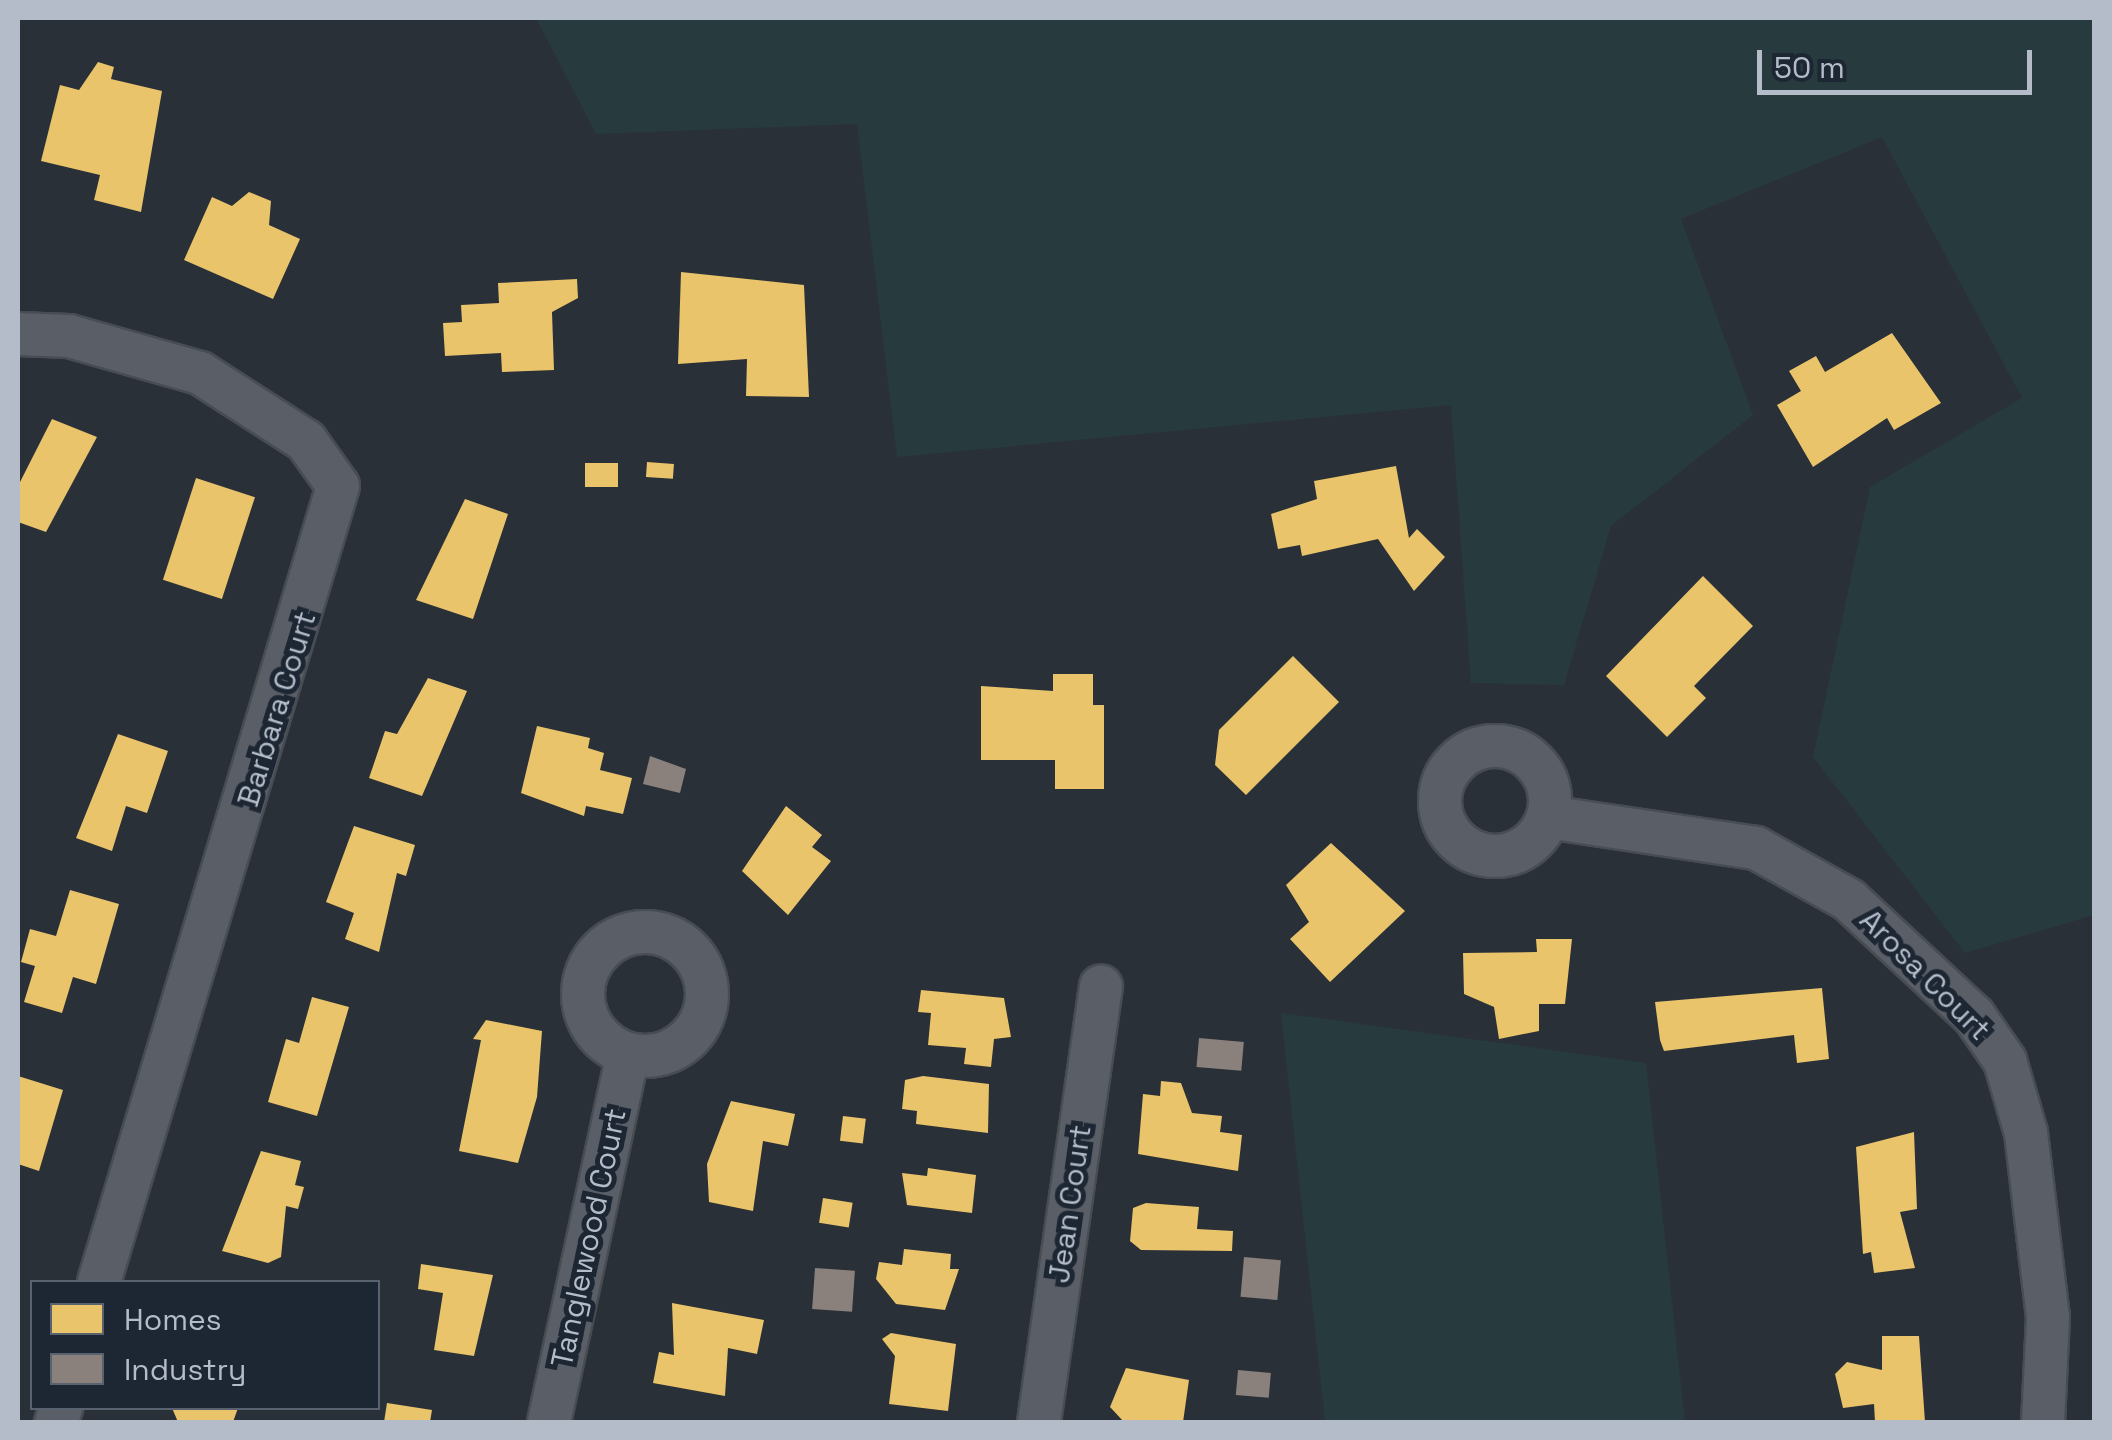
<!DOCTYPE html>
<html>
<head>
<meta charset="utf-8">
<style>
	body { margin:0 }
	#map { position:relative; width:2112px; height:1440px; overflow:hidden; background:#2a3038; font-family:"Space Grotesk",sans-serif }
	div>[style] { position:absolute }
	.green>* { inset:0; background:#273a3e }
	.homes>* { inset:0; background:#e9c46a; transform-origin:0 0 }
	.industry>* { inset:0; background:#8a817c; transform-origin:0 0 }
	.roads { filter:drop-shadow(2px 0 #484c53) drop-shadow(-2px 0 #484c53) drop-shadow(0 2px #484c53) drop-shadow(0 -2px #484c53) }
	.minor>* { height:42px; margin:-21px; padding:0 21px; transform-origin:21px; border-radius:21px; background:#5a5e66 }
	.minor>.ring { margin:-21px; padding:0; box-sizing:content-box; background:none; border:42px solid #5a5e66; border-radius:50% }
	span { translate:-50% -50%; white-space:nowrap; text-align:center; line-height:1.15; -webkit-text-stroke:10px #1d2633; paint-order:stroke }
	.street-label { font-size:30px; color:#b4bcc9 }
	.frame { position:absolute; inset:0; border:20px solid #b4bcc9; pointer-events:none }
	.legend { position:absolute; left:30px; top:1280px; width:350px; height:130px; box-sizing:border-box; background:#1d2633; border:2px solid #59626f; margin:0; padding:12px 18px; list-style:none; font-size:30px; color:#b4bcc9 }
	.legend li { display:flex; align-items:center; gap:20px; height:50px }
	.legend b { width:50px; border:2px solid #59626f }
	.scale { position:absolute; left:1757px; top:50px; width:275px; height:45px; box-sizing:border-box; border:5px solid #b4bcc9; border-top:0; padding-left:12px; font-size:30px; line-height:35px; white-space:nowrap; color:#b4bcc9; -webkit-text-stroke:8px #1d2633; paint-order:stroke }
</style>
</head>
<body>
<div id="map">
	<div class="green">
		<i style="clip-path:polygon(536px 18px,2094px 18px,2094px 915px,1965px 953px,1813px 757px,1870px 487px,2022px 398px,1882px 137px,1681px 219px,1753px 415px,1611px 526px,1564px 685px,1471px 683px,1451px 405px,897px 457px,857px 124px,596px 134px)"></i>
		<i style="clip-path:polygon(1281px 1013px,1646px 1063px,1685px 1422px,1325px 1422px)"></i>
	</div>
	<div class="homes">
		<i style="clip-path:polygon(98px 62px,114px 67px,111px 79px,162px 91px,141px 212px,94px 200px,100px 175px,41px 161px,60px 85px,79px 90px)"></i>
		<i style="clip-path:polygon(249px 192px,271px 201px,269px 225px,300px 239px,273px 299px,184px 260px,212px 197px,232px 206px)"></i>
		<i style="clip-path:polygon(681px 272px,804px 285px,809px 397px,746px 396px,747px 359px,678px 364px)"></i>
		<i style="clip-path:polygon(577px 279px,578px 298px,552px 312px,554px 370px,502px 372px,501px 353px,445px 356px,443px 323px,462px 322px,461px 305px,499px 303px,498px 283px)"></i>
		<i style="clip-path:polygon(1892px 333px,1941px 403px,1894px 430px,1887px 418px,1813px 467px,1777px 405px,1801px 391px,1789px 371px,1816px 356px,1825px 372px)"></i>
		<i style="clip-path:polygon(52px 419px,97px 437px,46px 532px,18px 522px,18px 486px)"></i>
		<i style="left:647px;top:462px;width:27px;height:15px;rotate:4deg"></i>
		<i style="left:585px;top:463px;width:33px;height:24px"></i>
		<i style="clip-path:polygon(1396px 466px,1409px 538px,1417px 529px,1445px 557px,1414px 591px,1378px 539px,1302px 556px,1300px 545px,1278px 549px,1271px 514px,1317px 499px,1314px 481px)"></i>
		<i style="left:196px;top:478px;width:62px;height:107px;rotate:18deg"></i>
		<i style="clip-path:polygon(465px 499px,508px 514px,473px 619px,416px 600px)"></i>
		<i style="clip-path:polygon(1703px 576px,1753px 626px,1694px 686px,1706px 698px,1667px 737px,1606px 676px)"></i>
		<i style="clip-path:polygon(1293px 656px,1339px 702px,1246px 795px,1215px 765px,1219px 730px)"></i>
		<i style="clip-path:polygon(1053px 674px,1093px 674px,1093px 705px,1104px 705px,1104px 789px,1055px 789px,1055px 760px,981px 760px,981px 686px,1053px 691px)"></i>
		<i style="clip-path:polygon(428px 678px,467px 691px,422px 796px,369px 778px,385px 731px,397px 734px)"></i>
		<i style="clip-path:polygon(537px 726px,590px 738px,588px 748px,604px 753px,600px 770px,632px 778px,623px 814px,586px 806px,584px 816px,521px 793px)"></i>
		<i style="clip-path:polygon(118px 734px,168px 751px,147px 813px,126px 806px,112px 851px,76px 838px)"></i>
		<i style="clip-path:polygon(786px 806px,822px 835px,812px 847px,831px 861px,788px 915px,742px 871px)"></i>
		<i style="clip-path:polygon(354px 826px,415px 845px,406px 876px,397px 873px,379px 952px,345px 939px,354px 913px,326px 902px)"></i>
		<i style="clip-path:polygon(1331px 843px,1405px 911px,1330px 982px,1290px 939px,1309px 922px,1286px 885px)"></i>
		<i style="clip-path:polygon(70px 890px,119px 904px,96px 984px,73px 977px,62px 1013px,24px 1002px,35px 966px,21px 962px,30px 929px,56px 936px)"></i>
		<i style="clip-path:polygon(1536px 939px,1572px 939px,1565px 1004px,1539px 1004px,1539px 1031px,1499px 1039px,1494px 1007px,1464px 994px,1463px 953px,1537px 952px)"></i>
		<i style="clip-path:polygon(1822px 988px,1829px 1059px,1797px 1063px,1794px 1035px,1664px 1051px,1660px 1040px,1655px 1002px)"></i>
		<i style="clip-path:polygon(921px 990px,1004px 998px,1011px 1037px,994px 1039px,991px 1067px,964px 1064px,966px 1048px,928px 1045px,931px 1013px,918px 1012px)"></i>
		<i style="clip-path:polygon(312px 997px,349px 1007px,317px 1116px,268px 1102px,286px 1039px,299px 1043px)"></i>
		<i style="clip-path:polygon(486px 1020px,542px 1031px,537px 1097px,518px 1163px,459px 1151px,481px 1040px,473px 1039px)"></i>
		<i style="clip-path:polygon(18px 1076px,63px 1090px,39px 1171px,18px 1164px)"></i>
		<i style="clip-path:polygon(923px 1076px,989px 1084px,988px 1133px,916px 1124px,917px 1111px,902px 1109px,905px 1080px)"></i>
		<i style="clip-path:polygon(1161px 1081px,1181px 1083px,1192px 1113px,1222px 1116px,1220px 1132px,1242px 1135px,1238px 1171px,1138px 1154px,1143px 1094px,1160px 1096px)"></i>
		<i style="clip-path:polygon(731px 1101px,795px 1114px,788px 1146px,763px 1141px,753px 1211px,709px 1202px,707px 1164px)"></i>
		<i style="left:843px;top:1116px;width:23px;height:25px;rotate:7deg"></i>
		<i style="clip-path:polygon(1914px 1132px,1917px 1209px,1900px 1212px,1915px 1268px,1874px 1273px,1871px 1252px,1863px 1254px,1856px 1147px)"></i>
		<i style="clip-path:polygon(261px 1151px,301px 1161px,295px 1185px,304px 1187px,298px 1209px,286px 1206px,281px 1257px,268px 1263px,222px 1251px)"></i>
		<i style="clip-path:polygon(928px 1168px,976px 1175px,972px 1213px,907px 1205px,902px 1173px,927px 1176px)"></i>
		<i style="left:823px;top:1198px;width:30px;height:25px;rotate:9deg"></i>
		<i style="clip-path:polygon(1146px 1203px,1199px 1207px,1197px 1229px,1233px 1231px,1232px 1251px,1141px 1250px,1130px 1241px,1133px 1208px)"></i>
		<i style="clip-path:polygon(904px 1249px,951px 1254px,950px 1269px,959px 1269px,945px 1310px,896px 1304px,876px 1279px,879px 1262px,902px 1265px)"></i>
		<i style="clip-path:polygon(421px 1264px,493px 1275px,474px 1356px,434px 1350px,443px 1293px,418px 1289px)"></i>
		<i style="clip-path:polygon(672px 1303px,764px 1320px,757px 1354px,728px 1348px,725px 1396px,653px 1383px,659px 1352px,674px 1355px)"></i>
		<i style="clip-path:polygon(891px 1333px,956px 1344px,948px 1411px,889px 1404px,895px 1356px,882px 1339px)"></i>
		<i style="clip-path:polygon(1882px 1336px,1919px 1336px,1925px 1422px,1875px 1422px,1874px 1404px,1843px 1408px,1835px 1374px,1847px 1362px,1882px 1370px)"></i>
		<i style="clip-path:polygon(1126px 1368px,1189px 1380px,1183px 1422px,1124px 1422px,1110px 1407px)"></i>
		<i style="clip-path:polygon(387px 1403px,432px 1410px,430px 1422px,384px 1422px)"></i>
		<i style="clip-path:polygon(172px 1408px,238px 1408px,233px 1422px,178px 1422px)"></i>
	</div>
	<div class="industry">
		<i style="clip-path:polygon(650px 756px,686px 769px,680px 793px,643px 784px)"></i>
		<i style="left:1199px;top:1038px;width:45px;height:29px;rotate:5deg"></i>
		<i style="left:1244px;top:1257px;width:37px;height:40px;rotate:5deg"></i>
		<i style="left:815px;top:1268px;width:40px;height:41px;rotate:4deg"></i>
		<i style="left:1238px;top:1370px;width:33px;height:25px;rotate:5deg"></i>
	</div>
	<div class="roads">
		<div class="minor">
			<i style="left:18px;top:334px;width:51px;rotate:2.2deg"></i>
			<i style="left:69px;top:336px;width:136px;rotate:15.8deg"></i>
			<i style="left:200px;top:373px;width:126px;rotate:32.7deg"></i>
			<i style="left:306px;top:441px;width:55px;rotate:54.6deg"></i>
			<i style="left:338px;top:486px;width:831px;rotate:106.71deg"></i>
			<i class="ring" style="left:1440px;top:746px;width:68px;height:68px"></i>
			<i style="left:1548px;top:817px;width:210px;rotate:8.5deg"></i>
			<i style="left:1756px;top:848px;width:107px;rotate:29.2deg"></i>
			<i style="left:1849px;top:900px;width:171px;rotate:42.9deg"></i>
			<i style="left:1974px;top:1016px;width:55px;rotate:55.4deg"></i>
			<i style="left:2005px;top:1061px;width:75px;rotate:73.7deg"></i>
			<i style="left:2026px;top:1133px;width:185px;rotate:83.2deg"></i>
			<i style="left:2048px;top:1317px;width:105px;rotate:92.7deg"></i>
			<i class="ring" style="left:583px;top:932px;width:82px;height:82px"></i>
			<i style="left:56px;top:1422px;width:15px;rotate:-70deg"></i>
			<i style="left:549px;top:1422px;width:376px;rotate:-77.9deg"></i>
			<i style="left:1039px;top:1422px;width:440px;rotate:-81.9deg"></i>
		</div>
	</div>
	<div class="street-label">
		<span style="left:277px;top:709px;rotate:-73deg">Barbara Court</span>
		<span style="left:1925px;top:975px;rotate:45deg">Arosa Court</span>
		<span style="left:1070px;top:1204px;rotate:-82deg">Jean Court</span>
		<span style="left:589px;top:1238px;rotate:-78deg">Tanglewood Court</span>
	</div>
	<div class="frame"></div>
	<ul class="legend">
	<li><b style="height:28px;background:#e9c46a"></b>Homes</li>
	<li><b style="height:28px;background:#8a817c"></b>Industry</li>
	</ul>
	<div class="scale">50 m</div>
</div>
</body>
</html>
